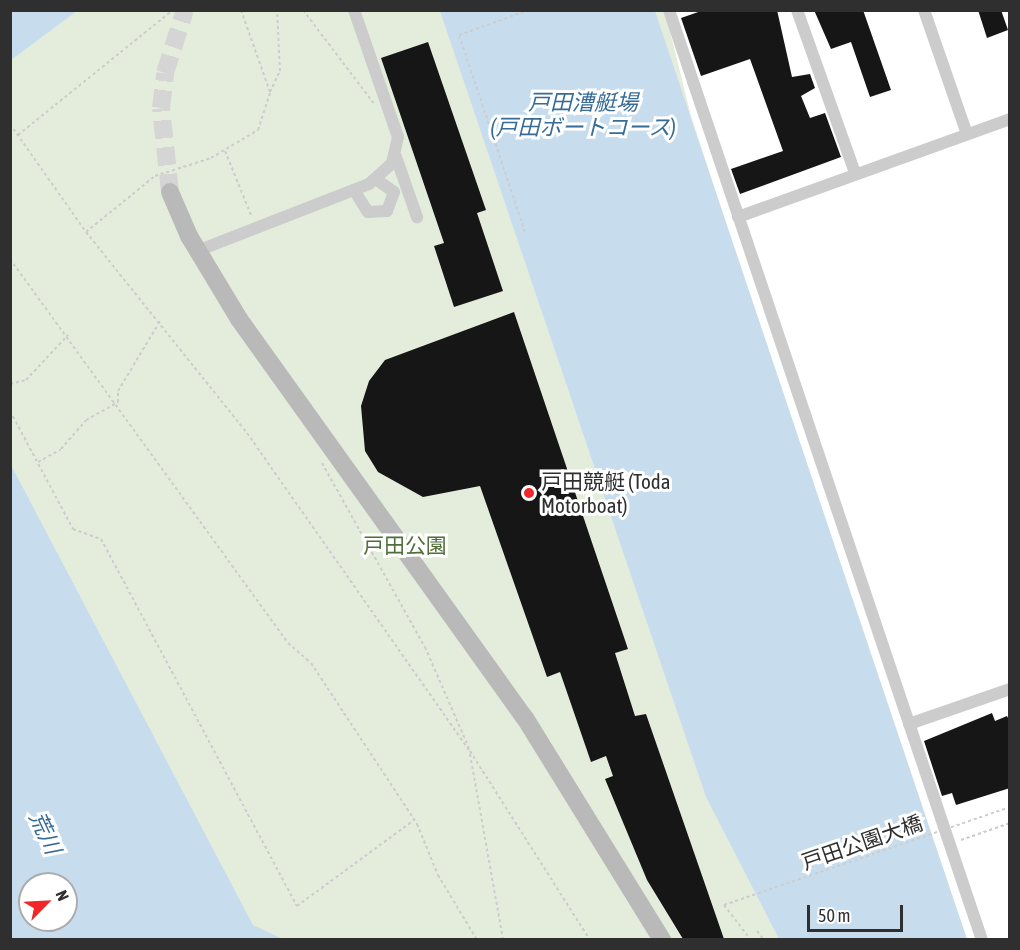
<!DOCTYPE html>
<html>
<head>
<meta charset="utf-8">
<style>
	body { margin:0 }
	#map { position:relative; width:1020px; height:950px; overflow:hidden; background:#fff; font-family:"Asap Condensed","Noto Sans JP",sans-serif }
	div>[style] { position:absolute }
	.green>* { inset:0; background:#e4eddc }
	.water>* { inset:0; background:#c7ddee }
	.building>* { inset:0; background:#161616 }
	.secondary-tunnel>* { height:18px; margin-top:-9px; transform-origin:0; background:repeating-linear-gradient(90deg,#d5d5d5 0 18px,transparent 0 27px) }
	.path>* { height:2px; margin-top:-1px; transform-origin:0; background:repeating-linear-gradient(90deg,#ccc 0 3px,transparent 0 6px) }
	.street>* { height:12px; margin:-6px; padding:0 6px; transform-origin:6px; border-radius:6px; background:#ccc }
	.secondary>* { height:18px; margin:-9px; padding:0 9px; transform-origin:9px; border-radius:9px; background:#b9b9b9 }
	.path-bridge>* { height:2px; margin-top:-1px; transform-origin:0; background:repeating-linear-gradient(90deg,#ccc 0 3px,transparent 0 6px) }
	.dots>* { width:16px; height:16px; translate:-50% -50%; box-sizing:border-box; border:3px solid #fff; border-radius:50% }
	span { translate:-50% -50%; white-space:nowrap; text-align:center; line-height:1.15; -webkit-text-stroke:6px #fff; paint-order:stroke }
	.poi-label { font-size:21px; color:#2f2f2f }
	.left { translate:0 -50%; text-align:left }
	.park-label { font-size:21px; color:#4f6e39 }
	.street-label { font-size:21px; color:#2f2f2f }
	.water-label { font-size:22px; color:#376c97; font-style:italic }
	.frame { position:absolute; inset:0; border:12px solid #2f2f2f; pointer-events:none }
	.north { position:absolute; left:18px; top:872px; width:60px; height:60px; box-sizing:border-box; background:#fff; border:2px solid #acacac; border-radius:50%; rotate:66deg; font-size:16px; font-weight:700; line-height:24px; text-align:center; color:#2f2f2f }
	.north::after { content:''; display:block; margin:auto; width:21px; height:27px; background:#f12629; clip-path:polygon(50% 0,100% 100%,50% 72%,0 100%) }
	.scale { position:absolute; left:807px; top:905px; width:96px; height:27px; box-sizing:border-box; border:3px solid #2f2f2f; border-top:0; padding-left:8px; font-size:18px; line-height:21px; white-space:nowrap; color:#2f2f2f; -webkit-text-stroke:4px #fff; paint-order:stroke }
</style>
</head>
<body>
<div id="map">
	<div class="green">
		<i style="clip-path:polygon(57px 10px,665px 11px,691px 116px,960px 939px,107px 939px,11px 739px,11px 37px)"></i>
	</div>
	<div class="water">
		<i style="clip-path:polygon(11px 10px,77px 10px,77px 11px,11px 60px)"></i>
		<i style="clip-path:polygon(440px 11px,655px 11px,967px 939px,779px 939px,706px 797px)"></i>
		<i style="clip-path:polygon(evenodd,11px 465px,253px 925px,283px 939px,11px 939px,11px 465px,30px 884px,66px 884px,66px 920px,30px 920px,30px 884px)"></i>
	</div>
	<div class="building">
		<i style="clip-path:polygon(704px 10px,777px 10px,792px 77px,810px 74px,815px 88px,801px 96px,810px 118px,825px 113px,841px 157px,740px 194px,731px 169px,783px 151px,750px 59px,701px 76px,681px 18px)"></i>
		<i style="clip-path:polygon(814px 10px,863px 10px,891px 90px,870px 97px,851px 42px,831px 49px)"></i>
		<i style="clip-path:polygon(978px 10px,1001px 10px,1008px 30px,987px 38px)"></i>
		<i style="clip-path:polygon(428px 42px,486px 210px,477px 213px,503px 291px,454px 307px,434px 246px,444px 243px,381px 58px)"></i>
		<i style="clip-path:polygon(514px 312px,628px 649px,615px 653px,635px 716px,646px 714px,724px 939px,683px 939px,647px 880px,605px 779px,613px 776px,606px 756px,591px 762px,560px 672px,547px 677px,480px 486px,423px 497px,378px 472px,365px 451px,361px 406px,369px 381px,385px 360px)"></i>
		<i style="clip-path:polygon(992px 713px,995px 721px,1007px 716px,1010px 722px,1010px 788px,956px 805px,952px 793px,942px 796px,924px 741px)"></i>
	</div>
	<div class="secondary-tunnel">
		<i style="left:170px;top:192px;width:84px;rotate:-96.1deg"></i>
		<i style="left:161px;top:108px;width:35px;rotate:-83deg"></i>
		<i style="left:165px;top:73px;width:66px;rotate:-72.4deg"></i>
	</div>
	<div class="path">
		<i style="left:303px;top:10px;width:119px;rotate:52.8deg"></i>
		<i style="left:270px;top:92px;width:23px;rotate:-65deg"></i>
		<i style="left:280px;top:71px;width:61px;rotate:-92.8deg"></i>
		<i style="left:10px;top:124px;width:132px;rotate:54.9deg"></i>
		<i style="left:86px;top:232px;width:258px;rotate:51.3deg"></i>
		<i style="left:247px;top:433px;width:388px;rotate:55deg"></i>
		<i style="left:470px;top:751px;width:224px;rotate:57.6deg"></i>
		<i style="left:18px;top:135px;width:199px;rotate:-38.9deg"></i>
		<i style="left:225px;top:151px;width:69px;rotate:67.9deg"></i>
		<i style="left:86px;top:232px;width:89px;rotate:-39.1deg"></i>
		<i style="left:155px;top:176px;width:59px;rotate:-17.8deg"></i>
		<i style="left:211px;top:158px;width:55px;rotate:-30.8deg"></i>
		<i style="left:258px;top:130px;width:40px;rotate:-72deg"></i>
		<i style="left:270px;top:92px;width:87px;rotate:-109.5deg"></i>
		<i style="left:525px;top:232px;width:208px;rotate:-108.5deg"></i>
		<i style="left:459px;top:35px;width:74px;rotate:-19.7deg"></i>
		<i style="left:10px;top:259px;width:474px;rotate:54.1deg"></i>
		<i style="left:288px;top:643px;width:30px;rotate:41deg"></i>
		<i style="left:311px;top:663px;width:193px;rotate:56.6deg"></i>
		<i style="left:417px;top:824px;width:55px;rotate:67.6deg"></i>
		<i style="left:438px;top:875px;width:76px;rotate:59deg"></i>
		<i style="left:10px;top:384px;width:16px;rotate:-14deg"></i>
		<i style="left:26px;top:380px;width:62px;rotate:-47deg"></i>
		<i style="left:10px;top:411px;width:134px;rotate:61.9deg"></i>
		<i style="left:73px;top:529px;width:30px;rotate:20deg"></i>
		<i style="left:101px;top:539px;width:416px;rotate:61.9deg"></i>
		<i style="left:297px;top:906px;width:145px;rotate:-36.3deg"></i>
		<i style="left:38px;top:462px;width:26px;rotate:-29deg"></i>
		<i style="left:61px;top:449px;width:38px;rotate:-49deg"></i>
		<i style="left:86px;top:420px;width:37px;rotate:-29deg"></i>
		<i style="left:118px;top:402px;width:11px;rotate:-90deg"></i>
		<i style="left:118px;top:391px;width:82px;rotate:-59deg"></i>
		<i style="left:322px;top:463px;width:211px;rotate:60.8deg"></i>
		<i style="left:425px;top:647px;width:110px;rotate:66.5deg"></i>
		<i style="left:470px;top:754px;width:189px;rotate:79.9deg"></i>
		<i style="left:961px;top:840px;width:52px;rotate:-19.1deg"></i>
		<i style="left:724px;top:905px;width:44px;rotate:52.4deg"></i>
		<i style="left:757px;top:931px;width:11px;rotate:52deg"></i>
	</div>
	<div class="street">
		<i style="left:669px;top:10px;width:981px;rotate:71.4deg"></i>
		<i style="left:797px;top:10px;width:173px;rotate:70.4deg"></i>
		<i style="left:924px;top:10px;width:131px;rotate:70.9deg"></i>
		<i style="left:396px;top:157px;width:64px;rotate:70.7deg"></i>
		<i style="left:354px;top:190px;width:26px;rotate:58deg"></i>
		<i style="left:368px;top:212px;width:19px;rotate:-3deg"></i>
		<i style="left:387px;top:211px;width:20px;rotate:-70deg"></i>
		<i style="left:394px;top:192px;width:21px;rotate:-145deg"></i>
		<i style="left:738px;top:217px;width:289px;rotate:-19.8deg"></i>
		<i style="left:197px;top:251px;width:185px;rotate:-21.3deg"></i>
		<i style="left:369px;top:184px;width:31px;rotate:-42deg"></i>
		<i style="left:392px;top:163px;width:27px;rotate:-77deg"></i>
		<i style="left:398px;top:137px;width:134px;rotate:-109.1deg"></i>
		<i style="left:909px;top:724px;width:107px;rotate:-19.1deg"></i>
	</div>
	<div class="secondary">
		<i style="left:170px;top:192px;width:48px;rotate:66.6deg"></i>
		<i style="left:189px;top:236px;width:97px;rotate:58.9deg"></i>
		<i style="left:239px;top:319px;width:491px;rotate:54.4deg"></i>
		<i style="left:525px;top:718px;width:261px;rotate:58.3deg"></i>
	</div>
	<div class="path-bridge">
		<i style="left:724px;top:905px;width:302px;rotate:-18.9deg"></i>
	</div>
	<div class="dots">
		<i style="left:529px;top:493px;background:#f12629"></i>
	</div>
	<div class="poi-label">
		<span class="left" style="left:541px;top:493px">戸田競艇 (Toda<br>Motorboat)</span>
	</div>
	<div class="park-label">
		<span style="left:405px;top:545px">戸田公園</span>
	</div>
	<div class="street-label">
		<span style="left:862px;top:842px;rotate:-19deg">戸田公園大橋</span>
	</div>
	<div class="water-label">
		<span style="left:583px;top:115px">戸田漕艇場<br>(戸田ボートコース)</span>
		<span style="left:45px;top:833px;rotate:65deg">荒川</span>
	</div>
	<div class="frame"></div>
	<div class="north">N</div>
	<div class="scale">50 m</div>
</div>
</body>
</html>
